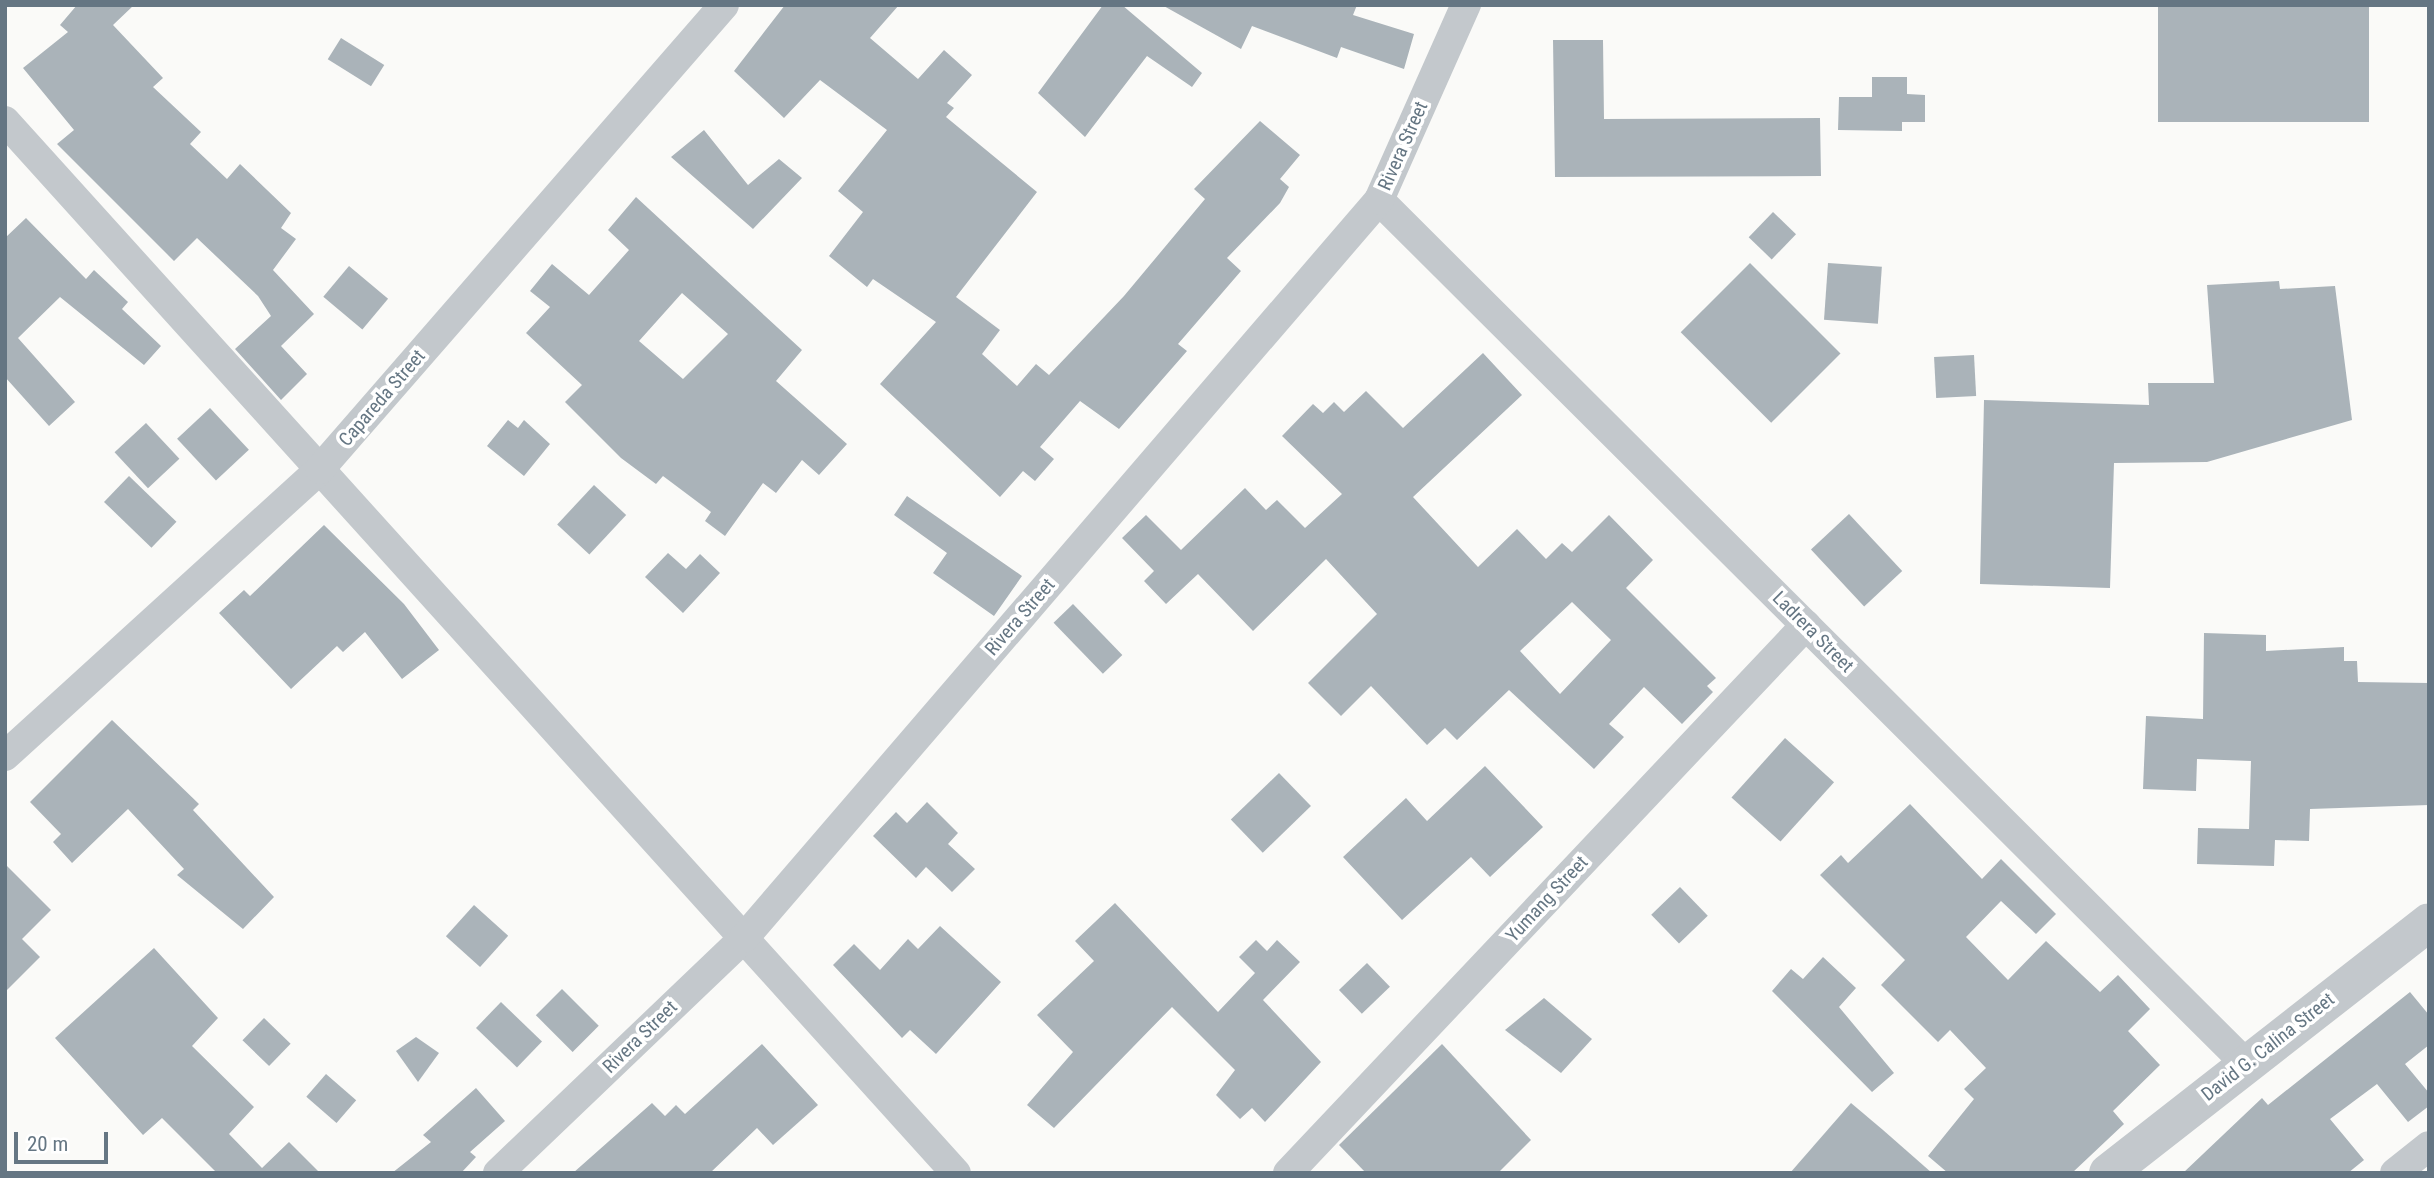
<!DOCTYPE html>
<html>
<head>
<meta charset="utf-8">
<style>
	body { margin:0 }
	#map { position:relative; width:2434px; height:1178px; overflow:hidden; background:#fafaf8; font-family:"Roboto Condensed",sans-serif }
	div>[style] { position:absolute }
	.building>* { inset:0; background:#aab3b9; transform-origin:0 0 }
	.minor>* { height:30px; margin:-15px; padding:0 15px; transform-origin:15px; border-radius:15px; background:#c3c8cc }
	.tertiary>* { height:38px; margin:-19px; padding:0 19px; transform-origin:19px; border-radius:19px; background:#c3c8cc }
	span { translate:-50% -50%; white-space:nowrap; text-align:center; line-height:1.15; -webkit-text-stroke:7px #fff; paint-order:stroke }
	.street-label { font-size:19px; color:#657683 }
	.frame { position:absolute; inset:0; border:7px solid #657683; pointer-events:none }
	.scale { position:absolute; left:14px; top:1132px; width:94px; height:32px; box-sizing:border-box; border:4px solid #657683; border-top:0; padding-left:9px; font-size:21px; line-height:24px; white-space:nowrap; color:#657683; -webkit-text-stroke:5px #fff; paint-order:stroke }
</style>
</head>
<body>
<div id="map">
	<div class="building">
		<i style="clip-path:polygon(77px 5px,134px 5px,113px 25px,163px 78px,153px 87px,201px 132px,190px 144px,227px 179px,240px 164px,291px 213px,281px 228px,296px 239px,273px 270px,314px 314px,281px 346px,307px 374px,281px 400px,235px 349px,271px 316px,258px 296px,197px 238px,174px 261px,57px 144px,74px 130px,23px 68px,68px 32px,60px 25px)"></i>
		<i style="clip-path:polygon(785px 5px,899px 5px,870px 38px,918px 79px,944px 50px,972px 75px,947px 103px,954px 108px,946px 117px,1037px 192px,956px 297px,1000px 330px,982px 354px,1017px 386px,1036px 364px,1049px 375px,1124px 296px,1205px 199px,1194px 189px,1260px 121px,1300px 155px,1280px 179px,1289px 187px,1280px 203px,1227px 258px,1241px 271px,1178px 344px,1187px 351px,1119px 429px,1080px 401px,1040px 447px,1054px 459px,1035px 481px,1023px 471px,1000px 497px,880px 384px,936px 322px,873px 279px,867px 287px,829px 256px,863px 212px,838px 191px,887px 130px,820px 80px,784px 118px,734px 71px)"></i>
		<i style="clip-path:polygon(1103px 5px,1122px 5px,1202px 73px,1192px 87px,1147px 56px,1085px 137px,1038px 93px)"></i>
		<i style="clip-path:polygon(1162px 5px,1357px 5px,1353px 15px,1414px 34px,1404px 69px,1341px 47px,1337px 58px,1252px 26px,1241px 49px)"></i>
		<i style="left:2158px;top:5px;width:211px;height:117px"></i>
		<i style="left:341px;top:38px;width:51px;height:25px;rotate:32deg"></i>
		<i style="clip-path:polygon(1553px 40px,1603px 40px,1604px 119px,1820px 118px,1821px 176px,1555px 177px)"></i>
		<i style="clip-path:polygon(1872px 77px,1907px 77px,1907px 94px,1925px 95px,1925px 122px,1902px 122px,1902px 131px,1838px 130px,1839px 97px,1872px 97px)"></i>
		<i style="clip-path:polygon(704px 130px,748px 185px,779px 159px,802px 178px,753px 229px,671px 157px)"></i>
		<i style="clip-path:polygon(evenodd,636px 197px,802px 350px,776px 381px,847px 444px,819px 475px,802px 460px,776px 493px,763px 483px,725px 536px,705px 521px,711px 512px,663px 476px,656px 484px,621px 458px,565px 402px,582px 385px,526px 333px,550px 307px,530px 291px,552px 264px,589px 295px,629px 250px,608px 230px,636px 197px,682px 293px,728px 334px,683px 379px,639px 341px,682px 293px)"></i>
		<i style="left:1773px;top:212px;width:32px;height:35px;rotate:44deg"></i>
		<i style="clip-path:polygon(26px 218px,86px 279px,94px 270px,128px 302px,122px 309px,161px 346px,144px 365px,60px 297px,18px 338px,75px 402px,49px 426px,5px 377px,5px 238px)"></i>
		<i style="left:1750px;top:263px;width:128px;height:98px;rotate:45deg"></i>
		<i style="left:1828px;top:263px;width:54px;height:57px;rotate:4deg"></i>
		<i style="left:349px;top:266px;width:51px;height:40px;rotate:40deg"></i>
		<i style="clip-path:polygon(2279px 281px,2280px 289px,2335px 286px,2352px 420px,2207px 462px,2114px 463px,2110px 588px,1980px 584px,1984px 400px,2149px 405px,2148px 383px,2214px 383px,2207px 285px)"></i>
		<i style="clip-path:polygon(evenodd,1483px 353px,1522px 395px,1413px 497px,1478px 567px,1517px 529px,1546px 559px,1562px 543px,1572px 552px,1609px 515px,1653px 560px,1626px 588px,1716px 678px,1707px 686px,1713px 692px,1682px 724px,1644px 687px,1609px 724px,1624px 737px,1594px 769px,1509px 690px,1457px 740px,1445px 728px,1427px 745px,1371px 686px,1341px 716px,1308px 683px,1377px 614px,1326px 559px,1253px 631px,1198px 574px,1166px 604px,1144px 581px,1154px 571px,1122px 538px,1146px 515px,1181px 550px,1245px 488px,1266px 510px,1277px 500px,1305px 528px,1342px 494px,1282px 436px,1313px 404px,1323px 413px,1334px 402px,1344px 412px,1366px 391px,1403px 428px,1483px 353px,1572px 602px,1611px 640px,1560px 694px,1520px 651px,1572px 602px)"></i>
		<i style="left:1974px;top:355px;width:41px;height:40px;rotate:87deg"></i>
		<i style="left:210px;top:408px;width:57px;height:45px;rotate:47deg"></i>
		<i style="clip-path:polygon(508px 420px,518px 428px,524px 420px,550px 444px,524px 476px,487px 446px)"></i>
		<i style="left:146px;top:423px;width:49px;height:43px;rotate:47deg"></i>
		<i style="left:129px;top:476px;width:66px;height:36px;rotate:44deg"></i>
		<i style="left:594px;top:485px;width:44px;height:54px;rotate:43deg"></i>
		<i style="clip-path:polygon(907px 496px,1022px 576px,994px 616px,933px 573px,947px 553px,894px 515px)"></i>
		<i style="left:1849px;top:514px;width:78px;height:52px;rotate:47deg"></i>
		<i style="clip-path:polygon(324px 525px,404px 604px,439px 650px,402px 679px,365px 632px,343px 652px,337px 646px,291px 689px,219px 613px,244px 590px,250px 596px)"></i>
		<i style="clip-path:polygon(668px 553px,686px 569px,700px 554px,720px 573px,683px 613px,645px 577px)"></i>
		<i style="left:1073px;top:604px;width:71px;height:27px;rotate:46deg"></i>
		<i style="clip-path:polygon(2204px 633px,2266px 635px,2266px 651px,2344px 647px,2344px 661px,2357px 661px,2358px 682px,2429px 683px,2429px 805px,2310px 809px,2309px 841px,2275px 840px,2274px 866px,2197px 864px,2198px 828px,2249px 829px,2251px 761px,2197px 759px,2196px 791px,2143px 789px,2146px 716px,2203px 719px)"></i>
		<i style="clip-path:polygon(112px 720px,199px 804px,193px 810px,274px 897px,243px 929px,177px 875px,184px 869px,128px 809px,72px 863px,53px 842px,61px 834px,30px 802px)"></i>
		<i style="left:1785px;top:738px;width:66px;height:80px;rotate:42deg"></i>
		<i style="clip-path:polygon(1485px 766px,1543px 827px,1490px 877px,1471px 857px,1402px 920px,1343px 857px,1406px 798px,1427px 821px)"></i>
		<i style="left:1279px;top:773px;width:46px;height:67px;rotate:46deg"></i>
		<i style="clip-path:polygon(927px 802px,958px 833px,948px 844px,975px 869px,952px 892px,926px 867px,916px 878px,873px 836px,896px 812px,907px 823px)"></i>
		<i style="clip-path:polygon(1910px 804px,1982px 879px,2001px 859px,2056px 914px,2036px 934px,2001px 901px,1966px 937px,2008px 980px,2046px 941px,2100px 992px,2118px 975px,2150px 1009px,2128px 1031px,2160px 1065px,2113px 1111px,2124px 1124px,2072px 1173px,1948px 1173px,1928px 1156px,1974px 1099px,1964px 1089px,1986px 1068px,1950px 1030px,1938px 1042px,1881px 985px,1905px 960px,1820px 875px,1841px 855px,1848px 863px)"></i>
		<i style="clip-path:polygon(5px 864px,51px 910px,22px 939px,40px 957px,5px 992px)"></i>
		<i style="left:1680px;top:887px;width:40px;height:40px;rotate:46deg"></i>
		<i style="clip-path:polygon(1115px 903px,1218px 1012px,1255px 973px,1239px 957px,1256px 940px,1267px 951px,1277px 940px,1300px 962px,1263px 1000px,1321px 1062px,1265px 1122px,1252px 1108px,1240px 1119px,1216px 1095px,1235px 1070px,1172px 1007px,1054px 1128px,1027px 1105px,1073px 1052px,1037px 1015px,1094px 961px,1075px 941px)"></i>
		<i style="left:474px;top:905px;width:46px;height:42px;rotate:42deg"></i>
		<i style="clip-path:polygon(940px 926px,1001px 982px,936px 1054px,910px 1030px,902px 1038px,833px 965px,854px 944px,880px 970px,908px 939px,918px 949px)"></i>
		<i style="clip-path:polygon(154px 948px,218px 1018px,192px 1046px,254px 1107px,229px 1134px,262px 1168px,289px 1142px,320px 1173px,217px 1173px,162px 1118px,143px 1135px,55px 1038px)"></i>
		<i style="clip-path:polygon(1823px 957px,1856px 988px,1839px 1007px,1894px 1073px,1872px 1092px,1772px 991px,1791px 969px,1803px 979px)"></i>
		<i style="left:1367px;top:963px;width:33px;height:39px;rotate:46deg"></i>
		<i style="left:562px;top:989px;width:52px;height:37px;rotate:45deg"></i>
		<i style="clip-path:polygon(2410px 992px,2429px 1015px,2429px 1045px,2405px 1064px,2429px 1093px,2429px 1106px,2408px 1122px,2377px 1084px,2330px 1119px,2364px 1160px,2348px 1173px,2183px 1173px,2262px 1098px,2268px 1105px)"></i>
		<i style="clip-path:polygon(1544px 998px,1592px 1039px,1561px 1073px,1505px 1030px)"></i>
		<i style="left:501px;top:1002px;width:57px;height:36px;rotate:44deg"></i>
		<i style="left:264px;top:1018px;width:37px;height:31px;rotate:44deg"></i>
		<i style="clip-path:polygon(416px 1037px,439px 1053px,418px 1082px,396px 1051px)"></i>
		<i style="clip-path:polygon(762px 1044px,818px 1105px,773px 1145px,757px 1128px,710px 1173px,573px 1173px,652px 1103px,665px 1116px,676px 1105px,685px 1114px)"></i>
		<i style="clip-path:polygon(1442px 1044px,1531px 1140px,1498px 1173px,1366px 1173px,1339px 1145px)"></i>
		<i style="left:326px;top:1074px;width:40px;height:30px;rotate:41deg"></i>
		<i style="clip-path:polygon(476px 1088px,505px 1121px,470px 1152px,476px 1157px,461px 1173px,392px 1173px,431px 1142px,423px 1135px)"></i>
		<i style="clip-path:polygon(1851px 1103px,1883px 1130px,1932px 1173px,1790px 1173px)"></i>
	</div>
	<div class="minor">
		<i style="left:5px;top:121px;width:1418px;rotate:47.89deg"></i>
		<i style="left:1379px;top:200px;width:1224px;rotate:44.9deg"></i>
		<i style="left:5px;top:756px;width:426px;rotate:-42.3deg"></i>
		<i style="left:320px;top:469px;width:615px;rotate:-48.95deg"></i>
		<i style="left:498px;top:1173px;width:340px;rotate:-43.7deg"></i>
		<i style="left:744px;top:938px;width:974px;rotate:-49.29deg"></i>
		<i style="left:1379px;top:200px;width:214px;rotate:-66deg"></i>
		<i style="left:1288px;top:1173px;width:754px;rotate:-46.61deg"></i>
		<i style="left:2395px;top:1173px;width:43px;rotate:-38.5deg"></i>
	</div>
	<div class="tertiary">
		<i style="left:2108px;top:1173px;width:407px;rotate:-38deg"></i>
	</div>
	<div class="street-label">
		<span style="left:1403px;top:146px;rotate:-66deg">Rivera Street</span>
		<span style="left:382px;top:398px;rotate:-49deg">Capareda Street</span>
		<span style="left:1020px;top:617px;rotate:-49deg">Rivera Street</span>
		<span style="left:1813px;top:632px;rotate:45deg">Ladrera Street</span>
		<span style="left:1547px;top:899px;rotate:-47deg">Yumang Street</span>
		<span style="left:640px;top:1037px;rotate:-44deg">Rivera Street</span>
		<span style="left:2268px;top:1047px;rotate:-38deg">David G. Calina Street</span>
	</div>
	<div class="frame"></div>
	<div class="scale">20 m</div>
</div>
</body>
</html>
